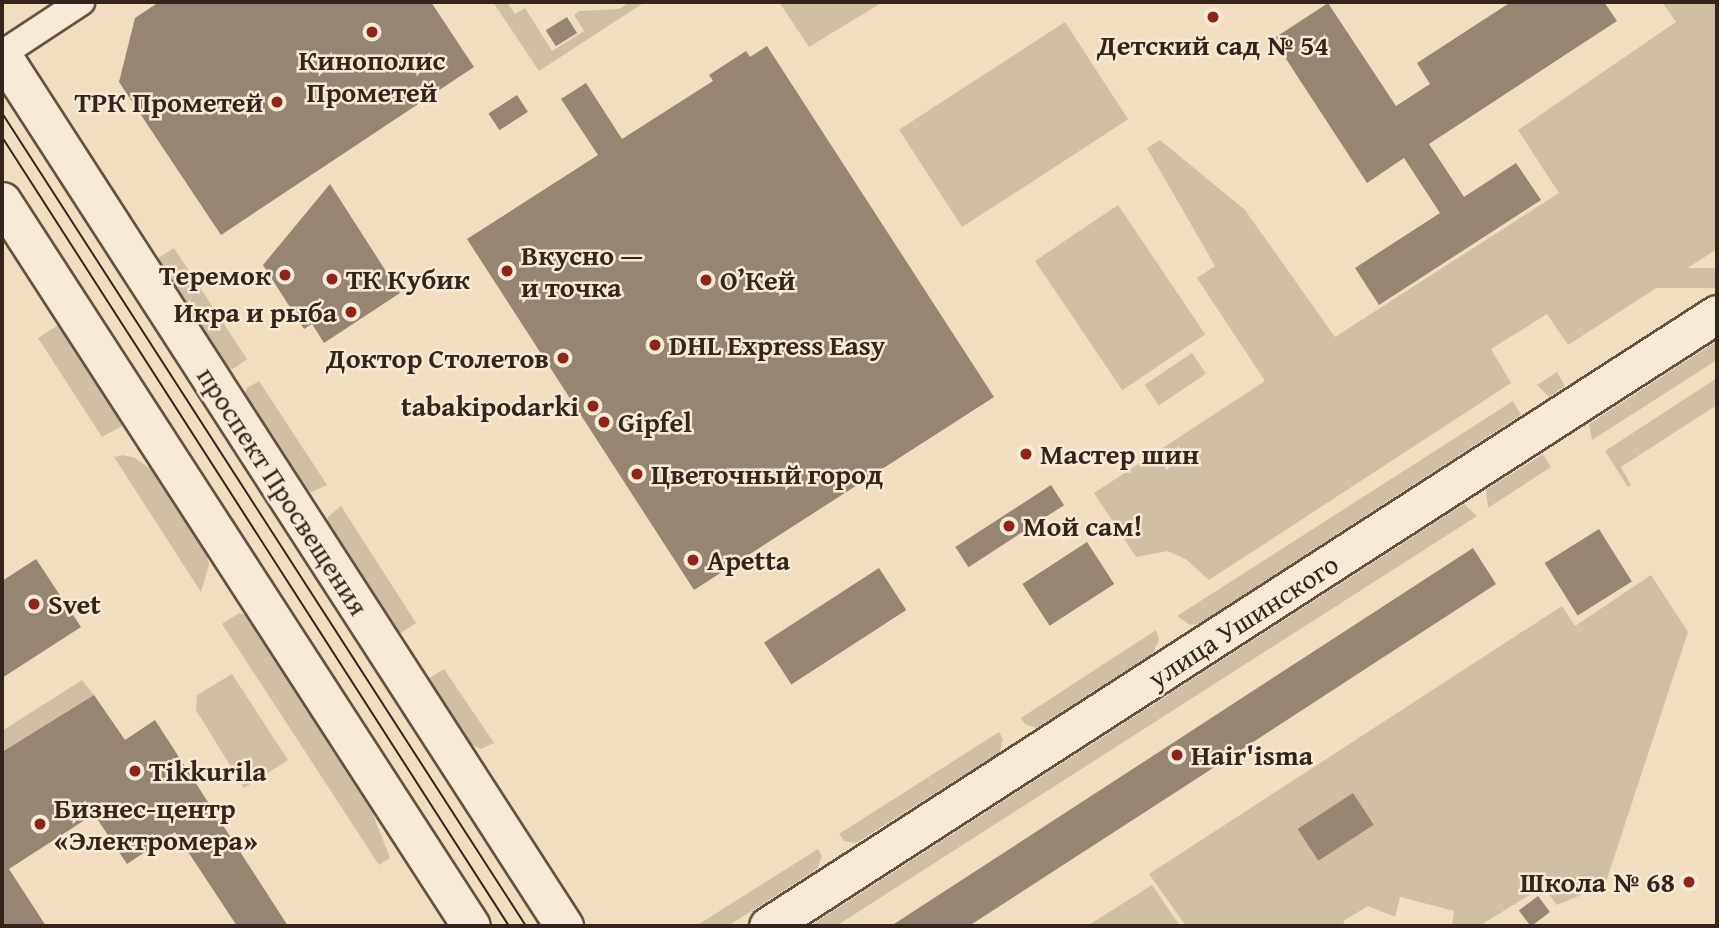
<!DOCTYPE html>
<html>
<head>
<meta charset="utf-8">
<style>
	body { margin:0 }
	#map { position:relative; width:1719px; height:928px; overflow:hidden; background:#f1dec1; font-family:"Gentium Book Plus",serif }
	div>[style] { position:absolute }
	.green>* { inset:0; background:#d1bfa5; transform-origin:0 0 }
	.building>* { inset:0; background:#968572; transform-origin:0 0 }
	.roads { filter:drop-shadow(2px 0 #635345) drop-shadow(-2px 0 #635345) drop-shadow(0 2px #635345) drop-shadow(0 -2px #635345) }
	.street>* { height:26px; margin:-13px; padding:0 13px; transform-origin:13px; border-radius:13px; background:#f6ead7 }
	.secondary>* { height:37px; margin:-18.5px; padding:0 18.5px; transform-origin:18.5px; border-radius:18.5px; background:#f6ead7 }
	.tram>* { height:2px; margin:-1px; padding:0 1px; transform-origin:1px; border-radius:1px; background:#34251c }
	.dots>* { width:19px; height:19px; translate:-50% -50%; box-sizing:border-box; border:4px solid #f6ead7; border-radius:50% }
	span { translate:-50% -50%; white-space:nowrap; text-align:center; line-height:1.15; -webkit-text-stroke:5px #f6ead7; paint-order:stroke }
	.poi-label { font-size:28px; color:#34251c; font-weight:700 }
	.right { translate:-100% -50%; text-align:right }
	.left { translate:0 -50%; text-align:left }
	.street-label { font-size:28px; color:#34251c }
	.frame { position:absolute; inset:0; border:4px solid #34251c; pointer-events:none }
</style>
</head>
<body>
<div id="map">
	<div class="green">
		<i style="clip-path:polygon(493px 2px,507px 2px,515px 14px,525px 8px,552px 51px,584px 31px,574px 15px,579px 11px,619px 9px,630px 2px,645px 2px,539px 71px)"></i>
		<i style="clip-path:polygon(779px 2px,883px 2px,809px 47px)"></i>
		<i style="clip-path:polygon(1662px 2px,1717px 2px,1717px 249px,1568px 345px,1547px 314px,1491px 349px,1511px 383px,1209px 580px,1187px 560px,1168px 551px,1136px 557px,1094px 493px,1265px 381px,1197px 278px,1215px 266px,1147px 148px,1160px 140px,1245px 210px,1335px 337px,1559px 193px,1518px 130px,1676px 22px)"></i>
		<i style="left:1065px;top:22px;width:116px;height:198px;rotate:57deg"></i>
		<i style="left:1118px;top:205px;width:156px;height:100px;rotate:56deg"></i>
		<i style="clip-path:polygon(174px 248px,247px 359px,233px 369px,224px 368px,155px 260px)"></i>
		<i style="left:1717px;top:268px;width:20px;height:177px;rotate:90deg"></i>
		<i style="clip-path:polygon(61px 323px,122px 420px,122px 426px,102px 437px,38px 338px)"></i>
		<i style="clip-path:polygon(1717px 341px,1717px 360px,1592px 440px,1589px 424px)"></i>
		<i style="left:1192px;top:353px;width:25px;height:57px;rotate:56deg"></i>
		<i style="clip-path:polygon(1557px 372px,1565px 386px,1549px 397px,1537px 385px)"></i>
		<i style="clip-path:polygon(1717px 378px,1717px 405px,1621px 467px,1631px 485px,1628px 487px,1605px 451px)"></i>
		<i style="clip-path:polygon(259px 381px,327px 485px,312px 492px,304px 489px,244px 397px,247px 388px)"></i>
		<i style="clip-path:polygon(1513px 401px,1521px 415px,1198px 624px,1190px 625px,1177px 616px)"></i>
		<i style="clip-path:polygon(1543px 454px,1551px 467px,1488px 508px,1486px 490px)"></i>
		<i style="clip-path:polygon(123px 455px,135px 458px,158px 474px,206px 551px,209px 565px,201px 592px,114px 457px)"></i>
		<i style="clip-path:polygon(1464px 504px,1477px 516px,836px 926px,810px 926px)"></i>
		<i style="clip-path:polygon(341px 506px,416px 623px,396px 636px,327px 526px,328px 517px)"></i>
		<i style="clip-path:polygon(1651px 575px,1688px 632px,1605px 885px,1557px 905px,1543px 887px,1479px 926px,1452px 926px,1454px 911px,1400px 897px,1395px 917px,1368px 906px,1343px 921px,1346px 926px,1186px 926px,1149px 874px,1562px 606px,1575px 626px)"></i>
		<i style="clip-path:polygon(239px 613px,250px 616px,369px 804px,390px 858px,379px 865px,222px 624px)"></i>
		<i style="clip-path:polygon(1156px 630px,1159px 640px,1153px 653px,1036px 728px,1025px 724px,1021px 718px)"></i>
		<i style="clip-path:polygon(444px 669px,494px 743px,481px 749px,466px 742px,425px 681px)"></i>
		<i style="clip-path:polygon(232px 674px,288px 760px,244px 788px,196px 710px,197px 695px)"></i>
		<i style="clip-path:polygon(82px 680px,94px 695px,2px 752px,2px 731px)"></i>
		<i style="clip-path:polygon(999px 732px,1003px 739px,1000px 752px,856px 843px,844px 841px,839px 834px)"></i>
		<i style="clip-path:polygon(818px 849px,822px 856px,817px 869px,728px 926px,696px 926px)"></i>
		<i style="clip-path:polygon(1152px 885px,1180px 926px,1087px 926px)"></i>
	</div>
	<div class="building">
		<i style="clip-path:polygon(159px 2px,431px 2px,474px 67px,221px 235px,119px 82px,135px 18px)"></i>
		<i style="clip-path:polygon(1511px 2px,1604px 2px,1617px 21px,1429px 144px,1464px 197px,1516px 163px,1541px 200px,1379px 305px,1355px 268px,1440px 213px,1404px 158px,1367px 183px,1273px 39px,1328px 3px,1396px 106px,1430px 84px,1417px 63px)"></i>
		<i style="left:567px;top:17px;width:19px;height:25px;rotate:58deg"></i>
		<i style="clip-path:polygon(767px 46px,994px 397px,694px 590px,467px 239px,598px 155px,561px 99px,586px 83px,622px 139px,713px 81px,709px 75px,746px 51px,750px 57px)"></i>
		<i style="left:517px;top:95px;width:20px;height:34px;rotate:57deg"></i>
		<i style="clip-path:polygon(330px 184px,400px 293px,324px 343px,312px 324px,304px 329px,263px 265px)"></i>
		<i style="left:1051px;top:485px;width:24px;height:114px;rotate:57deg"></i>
		<i style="left:1599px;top:529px;width:62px;height:64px;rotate:58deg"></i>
		<i style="left:1087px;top:542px;width:50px;height:77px;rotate:57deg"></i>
		<i style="clip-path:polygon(1473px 548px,1496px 584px,1210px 770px,969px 926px,891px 926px)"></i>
		<i style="clip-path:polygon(36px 559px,81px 627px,2px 678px,2px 581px)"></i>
		<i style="left:879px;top:568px;width:50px;height:137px;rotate:57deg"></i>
		<i style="clip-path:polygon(94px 695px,125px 740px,155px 720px,288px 926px,237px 926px,175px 832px,127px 864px,94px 814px,9px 869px,46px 926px,2px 926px,2px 752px)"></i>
		<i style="left:1353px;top:793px;width:38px;height:66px;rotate:57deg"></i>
		<i style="left:1538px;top:896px;width:20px;height:24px;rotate:53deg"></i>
	</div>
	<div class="roads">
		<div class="street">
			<i style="left:2px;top:54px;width:95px;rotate:-33.4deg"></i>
		</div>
		<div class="secondary">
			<i style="left:2px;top:55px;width:1037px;rotate:57.17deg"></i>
			<i style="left:2px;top:201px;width:863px;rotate:57.1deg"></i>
			<i style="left:768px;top:926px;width:1129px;rotate:-32.82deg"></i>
		</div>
	</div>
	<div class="tram">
		<i style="left:2px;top:113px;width:967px;rotate:57.2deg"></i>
		<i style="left:2px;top:137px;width:938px;rotate:57.28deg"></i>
	</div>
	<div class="dots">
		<i style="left:1213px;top:17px;background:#8f2418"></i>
		<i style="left:372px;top:32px;background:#8f2418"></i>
		<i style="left:277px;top:102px;background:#8f2418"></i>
		<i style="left:507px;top:271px;background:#8f2418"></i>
		<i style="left:285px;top:275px;background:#8f2418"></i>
		<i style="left:332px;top:279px;background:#8f2418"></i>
		<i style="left:706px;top:280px;background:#8f2418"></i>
		<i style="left:351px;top:312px;background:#8f2418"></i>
		<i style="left:655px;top:345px;background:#8f2418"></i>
		<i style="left:563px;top:358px;background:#8f2418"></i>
		<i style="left:593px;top:406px;background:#8f2418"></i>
		<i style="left:604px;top:422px;background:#8f2418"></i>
		<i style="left:1026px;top:454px;background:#8f2418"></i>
		<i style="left:637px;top:474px;background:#8f2418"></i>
		<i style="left:1009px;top:526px;background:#8f2418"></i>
		<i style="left:693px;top:560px;background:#8f2418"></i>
		<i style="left:34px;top:604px;background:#8f2418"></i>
		<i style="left:1177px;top:755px;background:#8f2418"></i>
		<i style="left:135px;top:771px;background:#8f2418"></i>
		<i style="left:40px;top:824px;background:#8f2418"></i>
		<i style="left:1689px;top:882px;background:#8f2418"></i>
	</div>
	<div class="poi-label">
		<span style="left:1213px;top:45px">Детский сад № 54</span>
		<span style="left:372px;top:76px">Кинополис<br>Прометей</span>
		<span class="right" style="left:263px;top:102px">ТРК Прометей</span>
		<span class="left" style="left:521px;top:271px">Вкусно —<br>и точка</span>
		<span class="right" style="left:271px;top:275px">Теремок</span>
		<span class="left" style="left:346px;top:279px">ТК Кубик</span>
		<span class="left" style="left:720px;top:280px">О’Кей</span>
		<span class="right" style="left:337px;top:312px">Икра и рыба</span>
		<span class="left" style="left:669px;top:345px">DHL Express Easy</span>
		<span class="right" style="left:549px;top:358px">Доктор Столетов</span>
		<span class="right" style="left:579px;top:406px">tabakipodarki</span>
		<span class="left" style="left:618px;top:422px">Gipfel</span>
		<span class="left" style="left:1040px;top:454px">Мастер шин</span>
		<span class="left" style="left:651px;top:474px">Цветочный город</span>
		<span class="left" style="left:1023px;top:526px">Мой сам!</span>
		<span class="left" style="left:707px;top:560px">Apetta</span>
		<span class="left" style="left:48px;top:604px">Svet</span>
		<span class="left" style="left:1191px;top:755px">Hair'isma</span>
		<span class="left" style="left:149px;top:771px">Tikkurila</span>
		<span class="left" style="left:54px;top:824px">Бизнес-центр<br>«Электромера»</span>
		<span class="right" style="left:1675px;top:882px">Школа № 68</span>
	</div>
	<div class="street-label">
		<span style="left:283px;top:491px;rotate:57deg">проспект Просвещения</span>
		<span style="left:1243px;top:621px;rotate:-33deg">улица Ушинского</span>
	</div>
	<div class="frame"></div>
</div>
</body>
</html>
